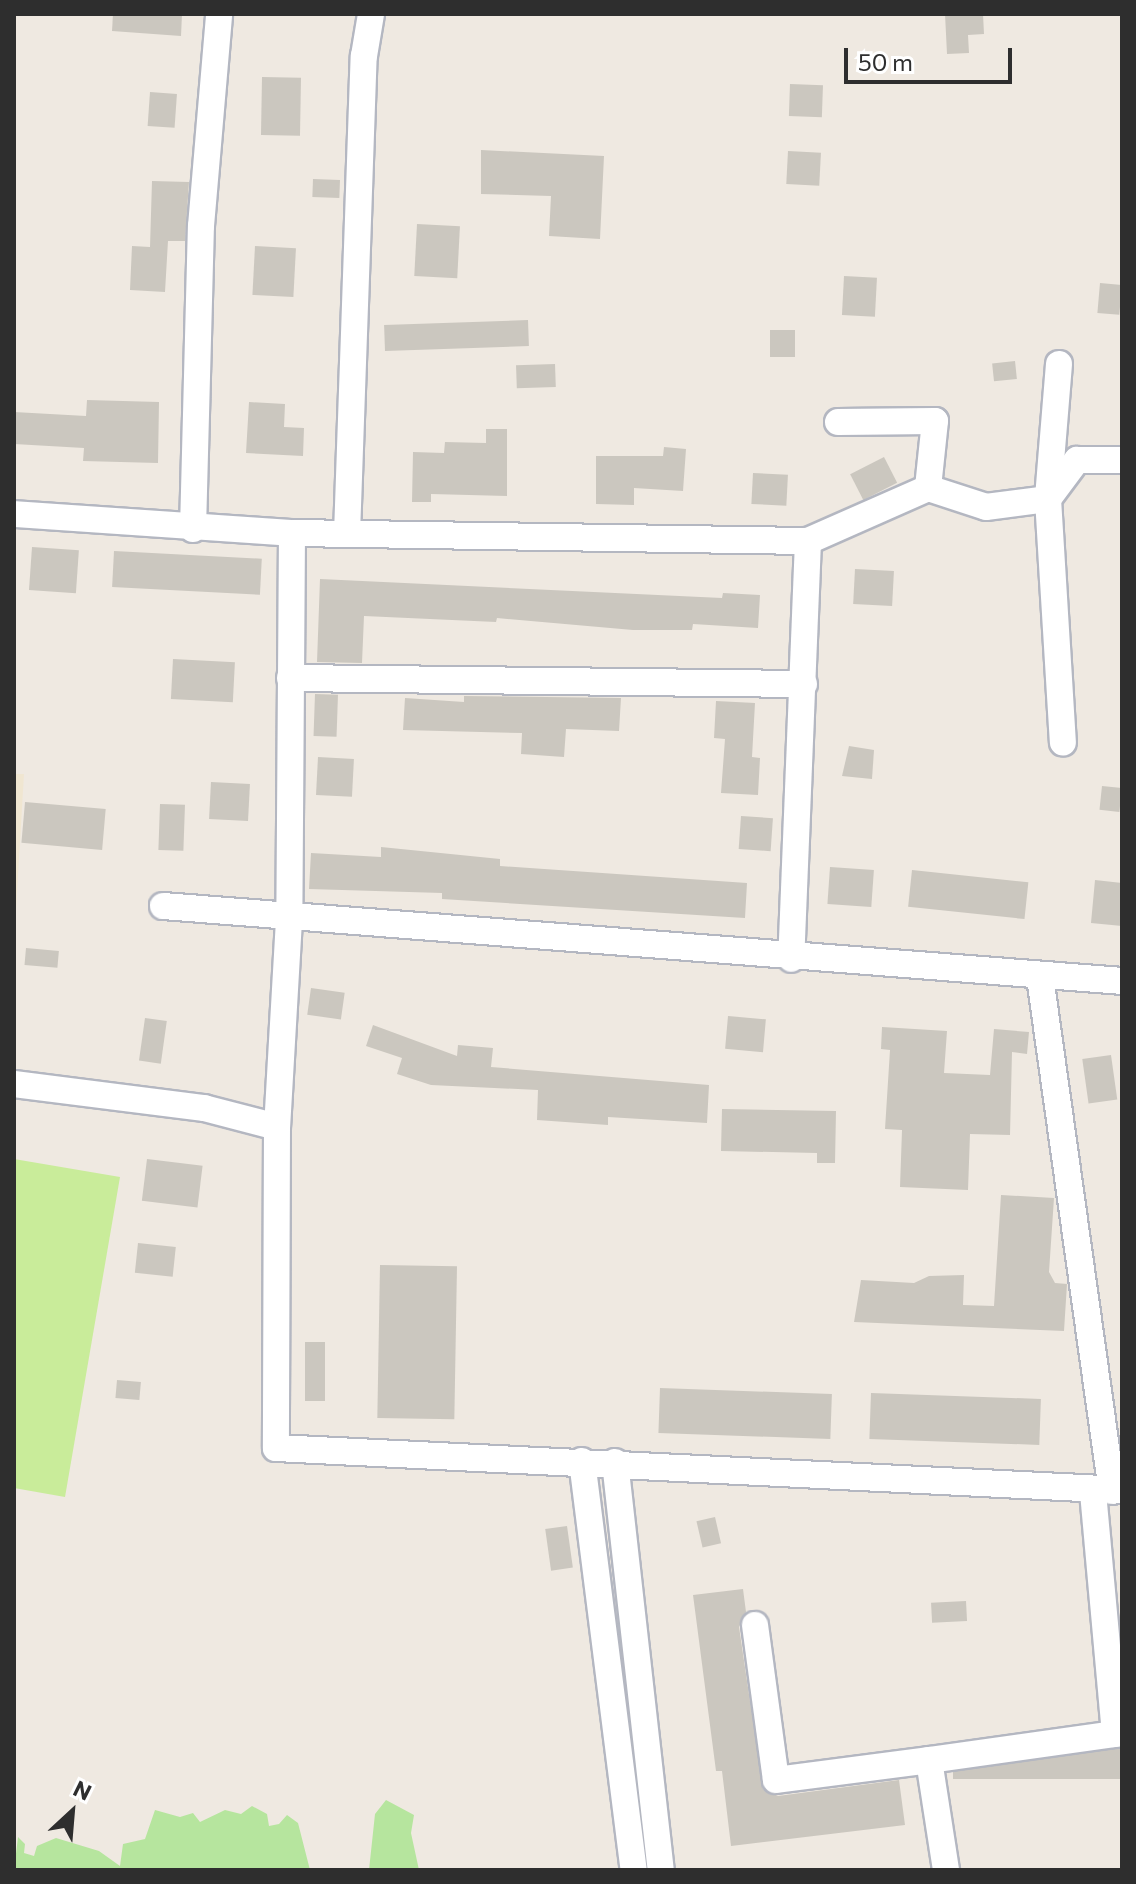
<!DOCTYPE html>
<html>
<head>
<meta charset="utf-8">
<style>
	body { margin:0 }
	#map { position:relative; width:1136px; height:1884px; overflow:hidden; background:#efe9e1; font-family:Commissioner,sans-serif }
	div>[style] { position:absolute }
	.education>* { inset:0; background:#f0e6d1 }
	.green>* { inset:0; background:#b6e59e }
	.pitch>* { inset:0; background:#c9ec9a }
	.building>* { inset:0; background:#cbc7bf; transform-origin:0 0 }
	.roads { filter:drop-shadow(2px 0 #b4b7c1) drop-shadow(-2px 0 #b4b7c1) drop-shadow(0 2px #b4b7c1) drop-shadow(0 -2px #b4b7c1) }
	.minor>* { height:26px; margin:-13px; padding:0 13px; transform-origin:13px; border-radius:13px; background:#fff }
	span { translate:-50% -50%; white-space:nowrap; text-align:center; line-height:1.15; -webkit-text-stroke:8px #fff; paint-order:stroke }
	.frame { position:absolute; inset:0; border:16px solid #2e2e2e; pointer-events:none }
	.north { position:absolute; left:32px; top:1772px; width:80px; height:80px; -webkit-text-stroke:6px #fff; paint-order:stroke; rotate:26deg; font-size:22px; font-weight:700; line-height:32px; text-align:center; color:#2e2e2e }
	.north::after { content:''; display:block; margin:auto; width:28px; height:36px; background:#2e2e2e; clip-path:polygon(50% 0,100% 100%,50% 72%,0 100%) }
	.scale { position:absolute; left:844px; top:48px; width:168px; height:36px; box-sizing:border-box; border:4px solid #2e2e2e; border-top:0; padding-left:10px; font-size:24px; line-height:28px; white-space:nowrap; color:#2e2e2e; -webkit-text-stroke:6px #fff; paint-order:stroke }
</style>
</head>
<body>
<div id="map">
	<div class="education">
		<i style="clip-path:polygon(14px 774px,24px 774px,14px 943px)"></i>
	</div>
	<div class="green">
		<i style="clip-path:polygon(386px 1800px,414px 1815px,411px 1833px,419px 1870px,369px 1870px,375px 1814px)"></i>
		<i style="clip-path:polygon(252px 1806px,267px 1814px,269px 1826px,279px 1824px,287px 1815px,298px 1823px,310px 1870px,14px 1870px,18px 1837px,25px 1844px,24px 1853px,34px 1856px,37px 1846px,56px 1838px,99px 1851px,120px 1866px,123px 1844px,145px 1839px,155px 1810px,180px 1817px,193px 1813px,200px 1822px,225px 1810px,241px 1814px)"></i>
	</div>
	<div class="pitch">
		<i style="clip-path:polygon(14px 1159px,120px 1177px,65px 1497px,14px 1488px)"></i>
	</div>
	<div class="building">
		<i style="clip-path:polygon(113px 14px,182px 14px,181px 36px,112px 31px)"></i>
		<i style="clip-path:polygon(945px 14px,983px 14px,984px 34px,968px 35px,969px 53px,947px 54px)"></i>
		<i style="left:262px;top:77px;width:39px;height:58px;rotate:1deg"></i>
		<i style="left:790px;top:84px;width:33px;height:32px;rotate:2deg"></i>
		<i style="left:150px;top:92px;width:27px;height:34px;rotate:4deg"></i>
		<i style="clip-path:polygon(481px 150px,604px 156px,600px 239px,549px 236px,551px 196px,481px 194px)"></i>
		<i style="left:788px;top:151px;width:33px;height:33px;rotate:3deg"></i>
		<i style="left:313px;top:179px;width:27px;height:18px;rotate:2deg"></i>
		<i style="clip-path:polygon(152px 181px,189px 182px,185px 241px,168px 241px,165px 292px,130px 290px,132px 246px,150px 247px)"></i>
		<i style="left:417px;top:224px;width:43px;height:52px;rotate:3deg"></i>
		<i style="left:255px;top:246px;width:41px;height:49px;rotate:3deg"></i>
		<i style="left:844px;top:276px;width:33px;height:39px;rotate:3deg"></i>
		<i style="left:1100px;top:283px;width:22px;height:30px;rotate:5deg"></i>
		<i style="left:528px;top:320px;width:26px;height:144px;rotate:88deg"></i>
		<i style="left:770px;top:330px;width:25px;height:27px"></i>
		<i style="left:1015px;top:361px;width:18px;height:23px;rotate:84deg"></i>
		<i style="left:555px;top:364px;width:23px;height:39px;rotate:88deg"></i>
		<i style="clip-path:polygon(87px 400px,159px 402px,158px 463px,83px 461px,84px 448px,14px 444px,14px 412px,86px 416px)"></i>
		<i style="clip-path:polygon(249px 402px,285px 404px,284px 427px,304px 428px,303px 456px,246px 453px)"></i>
		<i style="clip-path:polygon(486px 429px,507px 429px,507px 496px,431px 494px,431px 502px,412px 502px,413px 452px,444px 453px,445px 442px,486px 443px)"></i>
		<i style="clip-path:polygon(664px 447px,686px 449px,683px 491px,634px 488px,634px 505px,596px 504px,596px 456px,663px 456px)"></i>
		<i style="left:884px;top:457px;width:29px;height:38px;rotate:63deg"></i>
		<i style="left:753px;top:473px;width:35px;height:31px;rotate:3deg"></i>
		<i style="left:32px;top:547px;width:47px;height:43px;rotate:4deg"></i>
		<i style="left:114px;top:551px;width:148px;height:36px;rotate:3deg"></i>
		<i style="left:855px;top:569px;width:39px;height:35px;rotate:3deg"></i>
		<i style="clip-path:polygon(320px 579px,722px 598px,723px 593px,760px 595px,758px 628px,693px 624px,692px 630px,633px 630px,497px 618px,496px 622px,364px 616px,362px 663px,317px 662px)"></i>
		<i style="left:173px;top:659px;width:62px;height:40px;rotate:3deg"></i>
		<i style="left:315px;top:694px;width:23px;height:42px;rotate:2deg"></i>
		<i style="clip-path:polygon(464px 696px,621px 698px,619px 731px,566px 729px,564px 757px,521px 754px,522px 733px,403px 730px,405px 698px,464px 702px)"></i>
		<i style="clip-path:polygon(716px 701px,755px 703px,752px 757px,760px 758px,758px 795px,721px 793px,725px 739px,714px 738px)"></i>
		<i style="clip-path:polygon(849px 746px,874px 750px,872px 779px,842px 776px)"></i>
		<i style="left:318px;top:757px;width:36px;height:38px;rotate:3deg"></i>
		<i style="left:211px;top:782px;width:39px;height:37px;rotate:3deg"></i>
		<i style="left:1102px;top:786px;width:20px;height:24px;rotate:6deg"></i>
		<i style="left:25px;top:802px;width:81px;height:41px;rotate:5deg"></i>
		<i style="left:160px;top:804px;width:25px;height:46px;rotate:2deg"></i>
		<i style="left:741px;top:816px;width:32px;height:33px;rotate:4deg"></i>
		<i style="clip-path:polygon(381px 847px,500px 859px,500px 866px,747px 883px,745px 918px,442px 899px,442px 893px,309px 889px,311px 853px,381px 857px)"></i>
		<i style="left:830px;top:867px;width:44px;height:37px;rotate:4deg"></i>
		<i style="left:912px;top:870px;width:117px;height:37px;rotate:6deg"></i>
		<i style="clip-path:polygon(1095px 880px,1122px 883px,1122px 926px,1091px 923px)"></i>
		<i style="left:26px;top:948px;width:33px;height:17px;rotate:5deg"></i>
		<i style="left:311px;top:988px;width:34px;height:27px;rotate:8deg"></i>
		<i style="left:728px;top:1016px;width:38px;height:33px;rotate:5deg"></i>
		<i style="left:145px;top:1018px;width:22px;height:43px;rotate:8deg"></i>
		<i style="clip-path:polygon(373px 1025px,457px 1056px,458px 1045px,493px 1048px,491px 1067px,709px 1085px,707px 1123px,608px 1117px,608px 1125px,537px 1120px,538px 1090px,431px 1085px,397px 1074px,402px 1058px,366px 1046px)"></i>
		<i style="clip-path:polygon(882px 1027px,947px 1031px,944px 1073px,990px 1075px,994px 1029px,1029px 1032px,1027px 1054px,1012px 1052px,1010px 1135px,970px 1134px,968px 1190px,900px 1187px,902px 1130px,885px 1129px,890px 1050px,881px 1049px)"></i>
		<i style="left:1111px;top:1055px;width:45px;height:29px;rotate:82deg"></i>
		<i style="clip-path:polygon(722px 1109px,836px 1111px,835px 1163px,817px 1163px,817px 1153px,721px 1151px)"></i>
		<i style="left:147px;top:1159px;width:56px;height:42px;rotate:7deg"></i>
		<i style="clip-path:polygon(1001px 1195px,1054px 1198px,1049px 1272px,1055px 1283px,1067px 1284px,1064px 1331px,854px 1322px,861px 1280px,914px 1283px,929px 1276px,964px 1275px,963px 1305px,994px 1306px)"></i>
		<i style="left:138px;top:1243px;width:38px;height:30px;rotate:6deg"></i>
		<i style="left:380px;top:1265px;width:77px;height:153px;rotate:1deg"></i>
		<i style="left:305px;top:1342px;width:20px;height:59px"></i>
		<i style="left:117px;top:1380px;width:24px;height:18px;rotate:5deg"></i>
		<i style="left:660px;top:1388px;width:172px;height:45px;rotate:2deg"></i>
		<i style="left:871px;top:1393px;width:170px;height:46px;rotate:2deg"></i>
		<i style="left:715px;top:1517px;width:27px;height:19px;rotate:77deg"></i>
		<i style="left:567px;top:1526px;width:42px;height:22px;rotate:82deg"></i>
		<i style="clip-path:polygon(743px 1589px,746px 1612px,739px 1627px,763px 1789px,778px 1796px,899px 1780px,905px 1825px,731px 1846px,722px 1771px,716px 1771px,693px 1595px)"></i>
		<i style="left:966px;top:1601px;width:20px;height:35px;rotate:87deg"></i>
		<i style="left:1122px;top:1748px;width:31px;height:169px;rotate:90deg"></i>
	</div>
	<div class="roads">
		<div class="minor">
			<i style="left:1059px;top:364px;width:135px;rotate:94.7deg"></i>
			<i style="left:1048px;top:499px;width:244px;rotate:86.5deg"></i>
			<i style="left:838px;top:422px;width:97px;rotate:-0.6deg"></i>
			<i style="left:935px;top:421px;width:67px;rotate:96deg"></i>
			<i style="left:14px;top:514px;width:279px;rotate:3.9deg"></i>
			<i style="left:292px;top:533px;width:516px;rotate:0.89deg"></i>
			<i style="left:808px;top:541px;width:418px;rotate:92.3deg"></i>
			<i style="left:193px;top:529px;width:303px;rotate:-88.5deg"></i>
			<i style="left:201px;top:226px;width:213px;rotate:-85.1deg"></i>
			<i style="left:292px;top:533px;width:387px;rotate:90.4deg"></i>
			<i style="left:289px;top:920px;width:207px;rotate:93.3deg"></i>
			<i style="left:277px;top:1127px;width:321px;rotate:90.2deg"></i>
			<i style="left:276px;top:1448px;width:847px;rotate:2.84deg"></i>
			<i style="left:347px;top:534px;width:478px;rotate:-88deg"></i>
			<i style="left:364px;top:56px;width:43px;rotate:-80.5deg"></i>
			<i style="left:808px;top:541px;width:131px;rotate:-23.8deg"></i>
			<i style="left:928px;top:488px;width:61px;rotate:18.1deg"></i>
			<i style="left:986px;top:507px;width:63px;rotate:-7.4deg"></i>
			<i style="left:1048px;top:499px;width:49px;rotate:-53.4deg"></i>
			<i style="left:1077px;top:460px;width:45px"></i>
			<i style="left:290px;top:678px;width:514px;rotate:0.67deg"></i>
			<i style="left:163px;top:906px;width:962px;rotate:4.47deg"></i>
			<i style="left:1040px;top:977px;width:519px;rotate:82.03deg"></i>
			<i style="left:14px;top:1084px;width:192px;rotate:7.2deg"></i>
			<i style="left:204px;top:1108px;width:75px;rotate:14.6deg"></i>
			<i style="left:582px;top:1461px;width:412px;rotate:82.8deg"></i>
			<i style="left:615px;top:1462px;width:411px;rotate:83.6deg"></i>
			<i style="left:755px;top:1625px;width:156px;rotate:82.3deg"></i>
			<i style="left:776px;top:1780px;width:154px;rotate:-7.4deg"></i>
			<i style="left:946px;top:1870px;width:111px;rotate:-98.8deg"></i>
			<i style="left:929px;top:1760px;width:188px;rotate:-8deg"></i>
			<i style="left:1115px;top:1734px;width:245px;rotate:-95.2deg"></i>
		</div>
	</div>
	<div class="frame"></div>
	<div class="north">N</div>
	<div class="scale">50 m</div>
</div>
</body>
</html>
